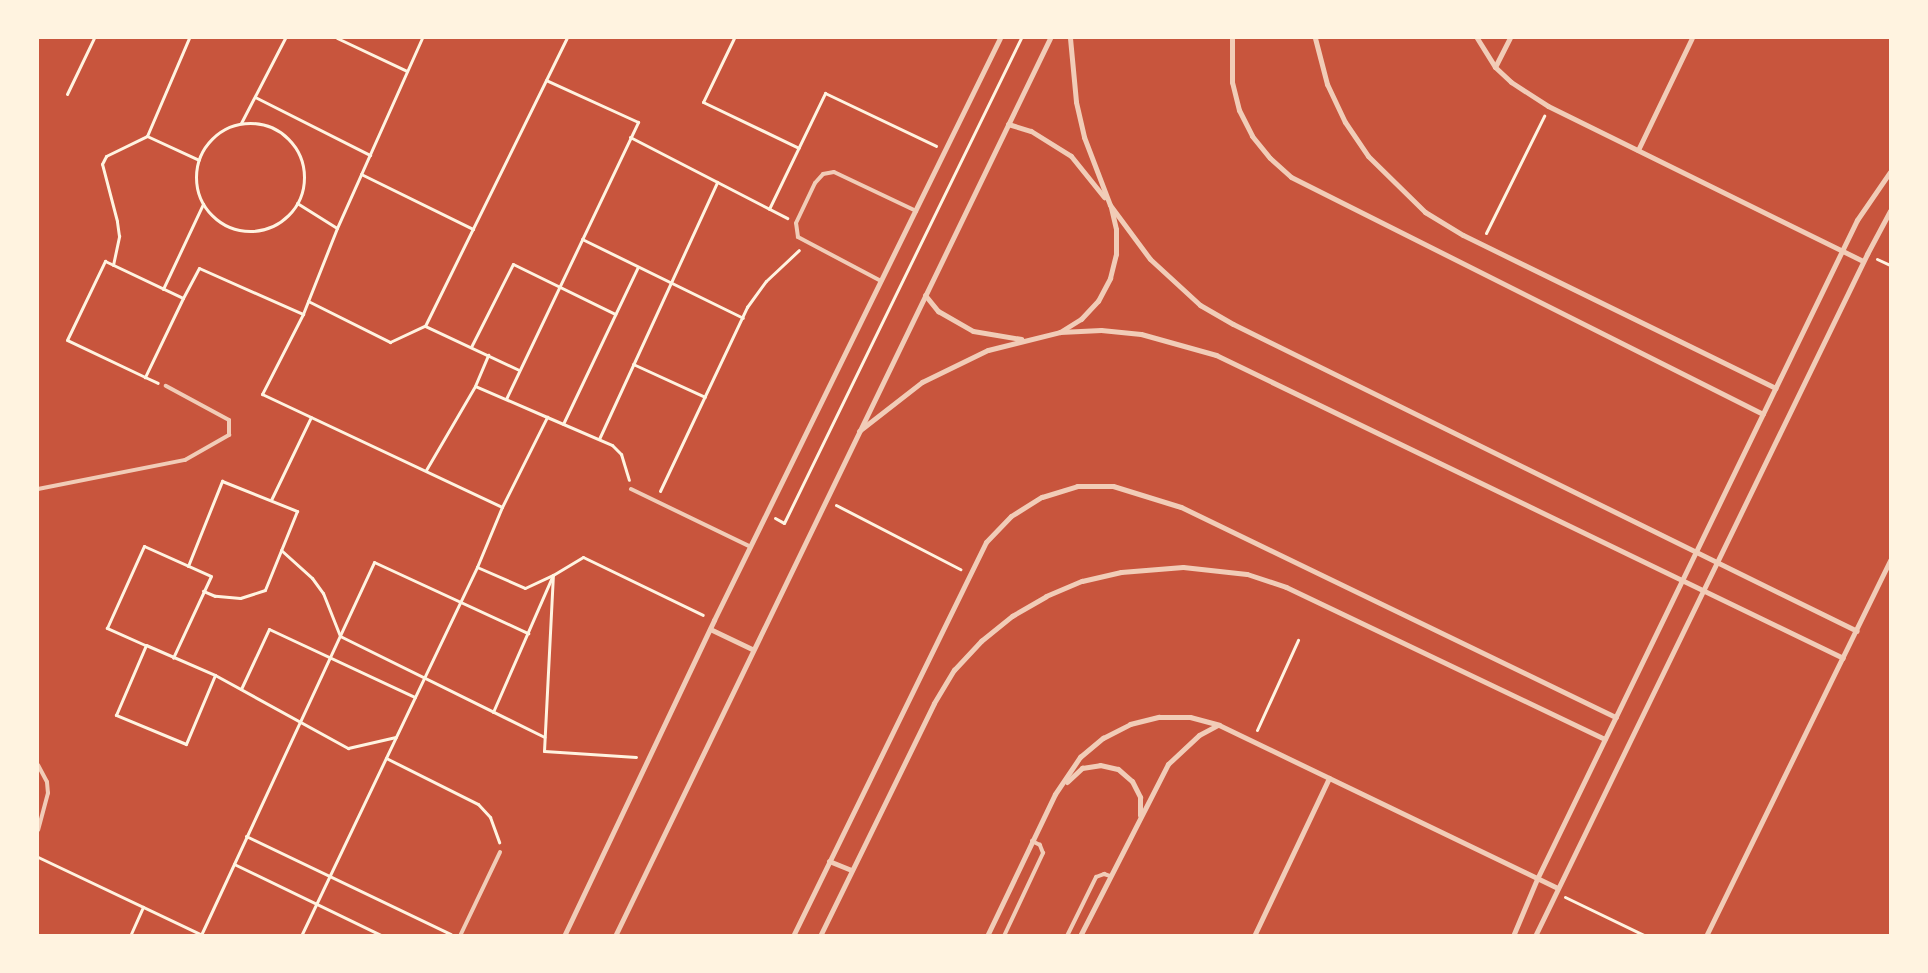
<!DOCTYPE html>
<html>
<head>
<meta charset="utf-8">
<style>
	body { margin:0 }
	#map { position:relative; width:1928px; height:973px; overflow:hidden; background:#c8553d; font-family:"Titillium Web",sans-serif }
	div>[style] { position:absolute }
	.path>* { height:3px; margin:-1.5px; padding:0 1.5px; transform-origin:1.5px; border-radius:1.5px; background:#fff3e0 }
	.path>.ring { margin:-1.5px; padding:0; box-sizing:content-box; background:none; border:3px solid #fff3e0; border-radius:50% }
	.service>* { height:4px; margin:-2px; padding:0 2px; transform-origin:2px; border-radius:2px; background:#f1ccb7 }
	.minor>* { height:5px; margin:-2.5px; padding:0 2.5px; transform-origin:2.5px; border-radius:2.5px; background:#f1ccb7 }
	span { translate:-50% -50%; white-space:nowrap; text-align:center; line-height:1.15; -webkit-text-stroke:5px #fff3e0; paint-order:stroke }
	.frame { position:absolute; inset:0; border:39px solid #fff3e0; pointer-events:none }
</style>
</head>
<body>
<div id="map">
	<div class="path">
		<i style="left:337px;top:38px;width:77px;rotate:25.2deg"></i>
		<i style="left:422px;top:38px;width:208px;rotate:114.1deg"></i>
		<i style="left:337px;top:228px;width:92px;rotate:111.6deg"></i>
		<i style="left:303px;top:314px;width:90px;rotate:117.1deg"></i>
		<i style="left:262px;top:394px;width:265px;rotate:25.2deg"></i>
		<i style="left:502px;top:507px;width:101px;rotate:-63.4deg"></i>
		<i style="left:547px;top:417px;width:78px;rotate:-156.7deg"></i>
		<i style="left:734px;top:38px;width:71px;rotate:115.8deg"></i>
		<i style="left:703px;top:102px;width:106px;rotate:25.6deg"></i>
		<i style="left:67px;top:94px;width:62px;rotate:-64.3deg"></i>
		<i style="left:255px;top:97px;width:129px;rotate:26.8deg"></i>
		<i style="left:241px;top:123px;width:96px;rotate:-62.6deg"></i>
		<i class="ring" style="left:196px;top:123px;width:105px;height:105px"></i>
		<i style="left:147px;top:136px;width:57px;rotate:24.8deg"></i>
		<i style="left:630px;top:137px;width:177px;rotate:27.3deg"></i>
		<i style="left:361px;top:174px;width:125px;rotate:26.2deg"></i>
		<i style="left:297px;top:203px;width:47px;rotate:32deg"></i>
		<i style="left:769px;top:209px;width:129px;rotate:-64.2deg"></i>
		<i style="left:825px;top:93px;width:123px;rotate:25.5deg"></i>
		<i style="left:1486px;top:233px;width:131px;rotate:-63.6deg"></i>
		<i style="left:582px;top:239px;width:179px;rotate:26.1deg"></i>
		<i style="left:1877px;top:259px;width:14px;rotate:25deg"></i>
		<i style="left:105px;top:261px;width:86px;rotate:25.4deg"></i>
		<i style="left:183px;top:298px;width:88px;rotate:115.7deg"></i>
		<i style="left:145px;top:377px;width:86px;rotate:-154.6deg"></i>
		<i style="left:67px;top:340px;width:88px;rotate:-64.3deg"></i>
		<i style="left:113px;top:265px;width:30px;rotate:-78deg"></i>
		<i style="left:119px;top:236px;width:15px;rotate:-98deg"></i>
		<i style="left:117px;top:221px;width:59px;rotate:-104.7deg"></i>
		<i style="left:102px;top:164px;width:9px;rotate:-63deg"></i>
		<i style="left:106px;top:156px;width:46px;rotate:-26deg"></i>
		<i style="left:147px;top:136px;width:107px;rotate:-66.8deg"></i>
		<i style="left:163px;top:289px;width:94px;rotate:-64.8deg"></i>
		<i style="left:183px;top:298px;width:34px;rotate:-62deg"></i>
		<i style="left:199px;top:268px;width:114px;rotate:23.9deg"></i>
		<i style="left:308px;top:301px;width:92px;rotate:26.6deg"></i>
		<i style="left:390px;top:342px;width:38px;rotate:-25deg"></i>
		<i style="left:471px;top:347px;width:93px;rotate:-63.2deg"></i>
		<i style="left:513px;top:264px;width:114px;rotate:26.1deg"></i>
		<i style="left:633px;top:364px;width:79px;rotate:24.6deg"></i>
		<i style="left:519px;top:370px;width:104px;rotate:-154.9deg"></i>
		<i style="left:425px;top:326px;width:321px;rotate:-63.8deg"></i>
		<i style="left:145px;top:377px;width:14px;rotate:25deg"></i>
		<i style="left:506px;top:399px;width:307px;rotate:-64.5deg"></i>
		<i style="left:638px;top:122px;width:101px;rotate:-155.5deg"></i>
		<i style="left:547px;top:417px;width:71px;rotate:23.3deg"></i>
		<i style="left:612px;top:445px;width:13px;rotate:45deg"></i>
		<i style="left:621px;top:454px;width:27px;rotate:73deg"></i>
		<i style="left:563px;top:424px;width:174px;rotate:-64.5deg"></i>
		<i style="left:599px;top:439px;width:283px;rotate:-65.3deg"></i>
		<i style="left:426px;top:470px;width:97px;rotate:-59.7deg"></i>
		<i style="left:475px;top:386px;width:34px;rotate:-67deg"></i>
		<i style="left:660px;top:491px;width:204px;rotate:-64.7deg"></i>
		<i style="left:747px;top:307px;width:32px;rotate:-54deg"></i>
		<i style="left:766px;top:281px;width:45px;rotate:-43.2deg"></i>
		<i style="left:271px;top:500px;width:92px;rotate:-64.3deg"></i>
		<i style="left:836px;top:505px;width:140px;rotate:27.3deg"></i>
		<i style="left:775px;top:518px;width:10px;rotate:29deg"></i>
		<i style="left:784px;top:523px;width:540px;rotate:-63.96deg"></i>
		<i style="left:281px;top:550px;width:42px;rotate:42.1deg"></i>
		<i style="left:312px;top:578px;width:19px;rotate:54deg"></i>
		<i style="left:323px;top:593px;width:46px;rotate:68.4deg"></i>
		<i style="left:340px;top:636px;width:228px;rotate:26.3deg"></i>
		<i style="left:188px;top:566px;width:92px;rotate:-68.2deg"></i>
		<i style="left:222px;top:481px;width:81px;rotate:21.8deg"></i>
		<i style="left:297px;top:511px;width:85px;rotate:112.1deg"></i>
		<i style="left:265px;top:590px;width:26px;rotate:162deg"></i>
		<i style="left:240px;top:598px;width:25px;rotate:-175deg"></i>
		<i style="left:215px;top:596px;width:13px;rotate:-157deg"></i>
		<i style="left:477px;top:567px;width:52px;rotate:23.6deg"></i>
		<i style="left:525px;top:588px;width:31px;rotate:-25deg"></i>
		<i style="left:145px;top:645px;width:42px;rotate:-155.9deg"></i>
		<i style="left:107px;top:628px;width:90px;rotate:-65.7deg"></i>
		<i style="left:144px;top:546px;width:73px;rotate:24.1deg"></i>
		<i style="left:211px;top:576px;width:90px;rotate:114.9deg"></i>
		<i style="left:215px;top:675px;width:75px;rotate:112.8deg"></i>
		<i style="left:186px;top:744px;width:76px;rotate:-157.5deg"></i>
		<i style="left:116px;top:715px;width:76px;rotate:-66.8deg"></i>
		<i style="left:146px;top:645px;width:75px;rotate:23.5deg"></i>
		<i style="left:215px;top:675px;width:152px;rotate:28.8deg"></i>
		<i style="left:348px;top:748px;width:49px;rotate:-12.9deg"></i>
		<i style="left:241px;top:689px;width:66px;rotate:-65deg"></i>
		<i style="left:269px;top:629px;width:161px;rotate:25deg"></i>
		<i style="left:493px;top:712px;width:147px;rotate:-66.4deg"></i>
		<i style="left:1257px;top:730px;width:99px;rotate:-65.5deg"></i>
		<i style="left:636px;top:757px;width:92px;rotate:-176.3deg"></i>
		<i style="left:544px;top:751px;width:176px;rotate:-87.1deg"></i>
		<i style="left:553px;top:575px;width:35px;rotate:-31deg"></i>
		<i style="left:583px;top:557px;width:133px;rotate:25.8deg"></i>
		<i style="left:386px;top:758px;width:103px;rotate:26.6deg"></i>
		<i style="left:478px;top:804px;width:18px;rotate:47deg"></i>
		<i style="left:490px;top:817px;width:27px;rotate:70deg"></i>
		<i style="left:246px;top:836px;width:227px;rotate:25.6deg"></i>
		<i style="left:38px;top:857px;width:182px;rotate:25.4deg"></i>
		<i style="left:234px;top:864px;width:165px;rotate:25.8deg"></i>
		<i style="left:1565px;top:897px;width:90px;rotate:25.7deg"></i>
		<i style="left:201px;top:935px;width:411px;rotate:-65.1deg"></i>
		<i style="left:374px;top:562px;width:170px;rotate:24.8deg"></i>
		<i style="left:130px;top:936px;width:32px;rotate:-66deg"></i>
		<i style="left:301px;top:936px;width:409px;rotate:-64.5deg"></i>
		<i style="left:477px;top:567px;width:65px;rotate:-67.4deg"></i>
	</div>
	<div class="service">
		<i style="left:881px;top:281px;width:94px;rotate:-152.1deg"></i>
		<i style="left:798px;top:237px;width:14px;rotate:-98deg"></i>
		<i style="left:796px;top:223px;width:44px;rotate:-64.6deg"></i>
		<i style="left:815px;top:183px;width:12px;rotate:-48deg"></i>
		<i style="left:823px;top:174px;width:11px;rotate:-10deg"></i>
		<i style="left:834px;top:172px;width:91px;rotate:25.4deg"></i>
		<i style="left:38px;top:489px;width:150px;rotate:-11.2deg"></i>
		<i style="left:185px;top:460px;width:51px;rotate:-29.6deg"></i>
		<i style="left:229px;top:435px;width:15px;rotate:-90deg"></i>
		<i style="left:229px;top:420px;width:72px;rotate:-151.6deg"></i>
		<i style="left:631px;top:489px;width:133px;rotate:25.8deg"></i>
		<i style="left:38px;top:765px;width:19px;rotate:62deg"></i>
		<i style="left:47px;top:782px;width:11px;rotate:85deg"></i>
		<i style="left:48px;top:793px;width:38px;rotate:105deg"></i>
		<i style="left:460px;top:936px;width:93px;rotate:-64.5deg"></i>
		<i style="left:1004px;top:936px;width:92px;rotate:-64.8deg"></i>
		<i style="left:1043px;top:853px;width:9px;rotate:-111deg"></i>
		<i style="left:1040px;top:845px;width:9px;rotate:-153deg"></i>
		<i style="left:1067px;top:936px;width:66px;rotate:-63.8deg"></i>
		<i style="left:1096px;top:877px;width:9px;rotate:-21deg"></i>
		<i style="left:1104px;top:874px;width:6px;rotate:18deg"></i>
	</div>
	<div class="minor">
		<i style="left:1070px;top:38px;width:64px;rotate:84.6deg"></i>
		<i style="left:1076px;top:102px;width:36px;rotate:77deg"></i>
		<i style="left:1084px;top:137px;width:73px;rotate:69.1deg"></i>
		<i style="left:1110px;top:205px;width:67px;rotate:53.5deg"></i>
		<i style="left:1150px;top:259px;width:68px;rotate:42.6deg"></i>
		<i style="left:1200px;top:305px;width:38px;rotate:30deg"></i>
		<i style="left:1233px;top:324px;width:695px;rotate:26.2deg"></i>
		<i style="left:1232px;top:38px;width:44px;rotate:90deg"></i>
		<i style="left:1232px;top:82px;width:29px;rotate:76deg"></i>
		<i style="left:1239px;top:110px;width:29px;rotate:63deg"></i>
		<i style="left:1252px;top:136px;width:28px;rotate:51deg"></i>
		<i style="left:1270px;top:158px;width:28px;rotate:42deg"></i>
		<i style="left:1291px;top:177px;width:528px;rotate:26.66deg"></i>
		<i style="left:1315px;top:38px;width:48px;rotate:75.4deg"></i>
		<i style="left:1327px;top:84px;width:42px;rotate:64.7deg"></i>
		<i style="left:1345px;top:122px;width:41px;rotate:55.9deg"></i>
		<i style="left:1368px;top:156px;width:80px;rotate:44.5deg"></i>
		<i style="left:1425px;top:212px;width:44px;rotate:31.2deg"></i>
		<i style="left:1463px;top:235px;width:348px;rotate:26.1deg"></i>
		<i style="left:1477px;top:38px;width:34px;rotate:58deg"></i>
		<i style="left:1495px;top:67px;width:22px;rotate:43deg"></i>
		<i style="left:1511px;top:82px;width:44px;rotate:33deg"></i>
		<i style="left:1548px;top:106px;width:351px;rotate:26.2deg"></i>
		<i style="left:1495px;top:67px;width:33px;rotate:-63deg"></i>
		<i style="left:1008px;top:124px;width:24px;rotate:17deg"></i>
		<i style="left:1031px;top:131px;width:47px;rotate:32deg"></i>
		<i style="left:1071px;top:156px;width:53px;rotate:51.2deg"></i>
		<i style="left:1638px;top:150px;width:124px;rotate:-64.3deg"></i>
		<i style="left:925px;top:295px;width:21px;rotate:51deg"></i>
		<i style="left:938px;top:311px;width:40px;rotate:29.7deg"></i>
		<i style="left:973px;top:331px;width:49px;rotate:9.5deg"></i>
		<i style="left:1060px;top:332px;width:25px;rotate:-32deg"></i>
		<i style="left:1081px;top:319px;width:25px;rotate:-47deg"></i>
		<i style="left:1098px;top:301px;width:26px;rotate:-62deg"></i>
		<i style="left:1110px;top:278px;width:25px;rotate:-76deg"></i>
		<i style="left:1116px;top:254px;width:25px;rotate:-90deg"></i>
		<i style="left:1116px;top:229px;width:22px;rotate:-103deg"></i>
		<i style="left:859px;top:431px;width:80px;rotate:-37.9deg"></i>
		<i style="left:922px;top:382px;width:73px;rotate:-25.9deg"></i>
		<i style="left:988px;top:350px;width:74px;rotate:-14deg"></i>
		<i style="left:1060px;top:332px;width:41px;rotate:-2.8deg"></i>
		<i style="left:1101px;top:330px;width:40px;rotate:5.7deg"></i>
		<i style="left:1141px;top:334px;width:78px;rotate:15.6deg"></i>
		<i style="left:1216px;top:355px;width:696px;rotate:25.79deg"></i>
		<i style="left:710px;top:629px;width:47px;rotate:25.5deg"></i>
		<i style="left:1067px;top:782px;width:21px;rotate:-43deg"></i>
		<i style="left:1082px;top:768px;width:18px;rotate:-9deg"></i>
		<i style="left:1100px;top:765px;width:18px;rotate:13deg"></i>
		<i style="left:1118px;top:769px;width:18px;rotate:41deg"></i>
		<i style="left:1132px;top:781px;width:18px;rotate:63deg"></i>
		<i style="left:1140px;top:797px;width:18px;rotate:90deg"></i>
		<i style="left:829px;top:861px;width:24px;rotate:22deg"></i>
		<i style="left:564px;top:936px;width:350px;rotate:-64.6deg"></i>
		<i style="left:714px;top:620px;width:648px;rotate:-63.83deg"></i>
		<i style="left:615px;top:936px;width:998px;rotate:-64.15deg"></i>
		<i style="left:793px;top:936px;width:439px;rotate:-63.9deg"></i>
		<i style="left:986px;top:542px;width:36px;rotate:-46deg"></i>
		<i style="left:1011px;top:516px;width:36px;rotate:-32deg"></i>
		<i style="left:1042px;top:497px;width:37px;rotate:-17deg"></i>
		<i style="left:1077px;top:486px;width:36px"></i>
		<i style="left:1113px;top:486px;width:71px;rotate:17.2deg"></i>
		<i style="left:1181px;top:507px;width:483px;rotate:25.8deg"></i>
		<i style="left:820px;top:936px;width:259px;rotate:-63.9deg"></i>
		<i style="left:934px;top:703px;width:39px;rotate:-59deg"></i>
		<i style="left:954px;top:670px;width:40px;rotate:-47deg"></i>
		<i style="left:981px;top:641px;width:40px;rotate:-39deg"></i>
		<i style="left:1012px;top:616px;width:39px;rotate:-30deg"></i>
		<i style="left:1046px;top:596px;width:39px;rotate:-23deg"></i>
		<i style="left:1082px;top:581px;width:40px;rotate:-13deg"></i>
		<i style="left:1121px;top:572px;width:62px;rotate:-4.6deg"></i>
		<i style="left:1183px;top:567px;width:64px;rotate:6.2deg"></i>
		<i style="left:1247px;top:574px;width:41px;rotate:18.4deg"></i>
		<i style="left:1286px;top:587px;width:353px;rotate:25.5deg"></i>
		<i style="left:987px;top:936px;width:157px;rotate:-64.4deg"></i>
		<i style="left:1055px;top:794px;width:45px;rotate:-56deg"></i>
		<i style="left:1080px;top:757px;width:30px;rotate:-40deg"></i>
		<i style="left:1103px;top:738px;width:30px;rotate:-27deg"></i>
		<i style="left:1130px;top:724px;width:30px;rotate:-14deg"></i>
		<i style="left:1159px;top:717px;width:31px"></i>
		<i style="left:1190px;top:717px;width:30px;rotate:15deg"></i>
		<i style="left:1219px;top:725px;width:374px;rotate:25.7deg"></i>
		<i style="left:1080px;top:936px;width:193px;rotate:-62.9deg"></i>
		<i style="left:1168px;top:764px;width:42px;rotate:-43.1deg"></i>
		<i style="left:1199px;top:735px;width:21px;rotate:-28deg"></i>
		<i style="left:1254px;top:936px;width:175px;rotate:-64.6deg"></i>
		<i style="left:1513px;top:936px;width:62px;rotate:-67.2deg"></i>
		<i style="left:1537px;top:879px;width:733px;rotate:-64.1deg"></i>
		<i style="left:1857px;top:220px;width:58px;rotate:-55.5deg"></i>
		<i style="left:1535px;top:936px;width:759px;rotate:-64.04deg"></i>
		<i style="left:1867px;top:254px;width:49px;rotate:-61.9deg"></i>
		<i style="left:1706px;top:936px;width:419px;rotate:-63.9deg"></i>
	</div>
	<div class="frame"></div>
</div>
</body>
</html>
